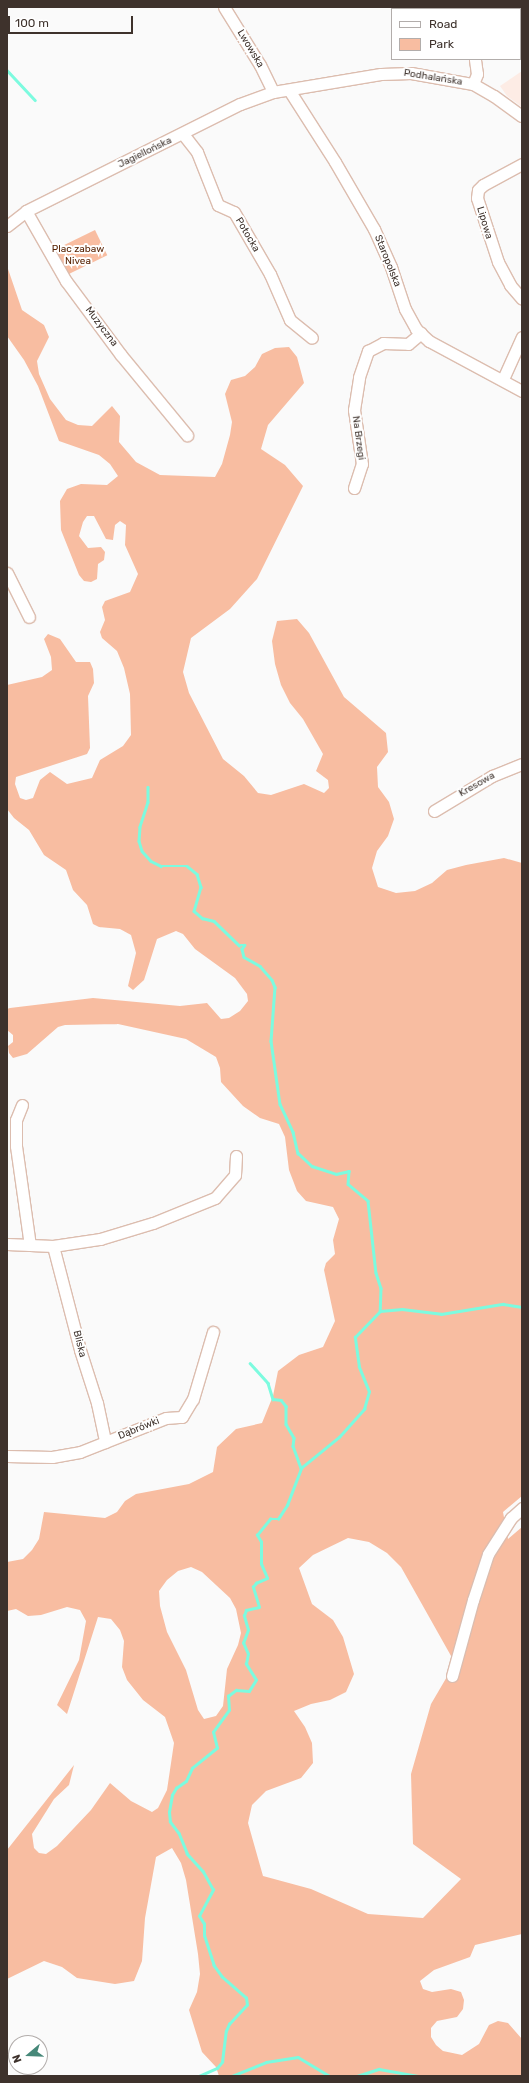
<!DOCTYPE html>
<html>
<head>
<meta charset="utf-8">
<style>
	body { margin:0 }
	#map { position:relative; width:529px; height:2083px; overflow:hidden; background:#fafafa; font-family:Rubik,sans-serif }
	div>[style] { position:absolute }
	.built>* { inset:0; background:#fdece5 }
	.green>* { inset:0; background:#f8bda1; transform-origin:0 0 }
	.stream>* { height:2.5px; margin:-1.25px; padding:0 1.25px; transform-origin:1.25px; border-radius:1.25px; background:#7cfbdf }
	.roads { filter:drop-shadow(1px 0 #dcbdaf) drop-shadow(-1px 0 #dcbdaf) drop-shadow(0 1px #dcbdaf) drop-shadow(0 -1px #dcbdaf) }
	.minor>* { height:11px; margin:-5.5px; padding:0 5.5px; transform-origin:5.5px; border-radius:5.5px; background:#fff }
	span { translate:-50% -50%; white-space:nowrap; text-align:center; line-height:1.15; -webkit-text-stroke:4px #fff; paint-order:stroke }
	.street-label { font-size:10px; color:#3e322c }
	.park-label { font-size:10px; color:#572101 }
	.frame { position:absolute; inset:0; border:8px solid #3e322c; pointer-events:none }
	.legend { position:absolute; left:391px; top:8px; width:130px; height:52px; box-sizing:border-box; background:#fff; border:1px solid #b2adab; margin:0; padding:5px 7px; list-style:none; font-size:12px; color:#3e322c }
	.legend li { display:flex; align-items:center; gap:8px; height:20px }
	.legend b { width:20px; border:1px solid #b2adab }
	.north { position:absolute; left:8px; top:2035px; width:40px; height:40px; box-sizing:border-box; background:#fff; border:1px solid #b2adab; border-radius:50%; rotate:251deg; font-size:11px; font-weight:700; line-height:16px; text-align:center; color:#3e322c }
	.north::after { content:''; display:block; margin:auto; width:14px; height:18px; background:#468879; clip-path:polygon(50% 0,100% 100%,50% 72%,0 100%) }
	.scale { position:absolute; left:8px; top:16px; width:125px; height:18px; box-sizing:border-box; border:2px solid #3e322c; border-top:0; padding-left:5px; font-size:12px; line-height:14px; white-space:nowrap; color:#3e322c; -webkit-text-stroke:3px #fff; paint-order:stroke }
</style>
</head>
<body>
<div id="map">
	<div class="built">
		<i style="clip-path:polygon(522px 71px,522px 107px,507px 96px,500px 86px)"></i>
	</div>
	<div class="green">
		<i style="left:95px;top:230px;width:28px;height:45px;rotate:64deg"></i>
		<i style="clip-path:polygon(evenodd,7px 266px,22px 310px,44px 325px,49px 337px,37px 361px,39px 374px,50px 399px,66px 420px,78px 425px,92px 426px,112px 406px,120px 416px,119px 442px,136px 462px,160px 475px,215px 477px,222px 464px,230px 435px,232px 422px,225px 394px,231px 380px,245px 376px,255px 367px,262px 354px,275px 348px,289px 347px,297px 357px,304px 383px,268px 425px,261px 449px,285px 465px,303px 486px,257px 579px,230px 609px,191px 638px,183px 672px,189px 693px,223px 759px,244px 776px,258px 793px,271px 795px,304px 784px,324px 793px,329px 788px,328px 780px,316px 771px,323px 754px,303px 719px,290px 703px,281px 685px,275px 664px,272px 641px,277px 621px,297px 619px,309px 633px,344px 697px,386px 733px,388px 752px,377px 767px,378px 787px,389px 802px,394px 819px,388px 836px,377px 851px,372px 868px,378px 887px,396px 893px,415px 891px,432px 883px,447px 870px,466px 865px,504px 858px,522px 863px,522px 1496px,503px 1512px,508px 1539px,522px 1527px,522px 1934px,475px 1945px,470px 1957px,434px 1970px,420px 1981px,423px 1989px,432px 1992px,451px 1989px,461px 1992px,464px 2000px,463px 2009px,457px 2017px,437px 2021px,431px 2028px,431px 2037px,436px 2045px,443px 2051px,462px 2055px,479px 2044px,489px 2025px,498px 2021px,508px 2023px,522px 2039px,522px 2076px,219px 2076px,216px 2067px,202px 2052px,189px 2010px,197px 1992px,200px 1974px,198px 1954px,186px 1880px,181px 1863px,172px 1848px,156px 1857px,145px 1918px,142px 1961px,134px 1981px,115px 1984px,77px 1978px,62px 1967px,44px 1961px,7px 1979px,7px 1850px,74px 1765px,69px 1785px,54px 1799px,32px 1834px,34px 1848px,39px 1853px,46px 1854px,57px 1846px,91px 1810px,110px 1783px,131px 1801px,152px 1812px,158px 1808px,167px 1790px,174px 1743px,165px 1717px,143px 1700px,127px 1680px,122px 1667px,124px 1641px,120px 1630px,111px 1619px,98px 1617px,67px 1714px,57px 1705px,79px 1660px,86px 1621px,80px 1610px,67px 1607px,41px 1615px,28px 1616px,16px 1609px,7px 1611px,7px 1562px,23px 1559px,32px 1550px,39px 1539px,44px 1512px,105px 1518px,117px 1512px,125px 1501px,136px 1494px,189px 1484px,213px 1472px,217px 1447px,236px 1429px,262px 1423px,273px 1396px,278px 1371px,299px 1355px,323px 1347px,335px 1321px,324px 1270px,326px 1263px,335px 1254px,333px 1240px,339px 1219px,333px 1207px,306px 1201px,297px 1191px,289px 1170px,285px 1137px,279px 1124px,260px 1118px,243px 1106px,221px 1082px,220px 1068px,216px 1057px,186px 1039px,118px 1024px,65px 1025px,58px 1027px,27px 1054px,13px 1058px,9px 1053px,8px 1046px,13px 1042px,13px 1035px,7px 1030px,7px 1009px,10px 1008px,93px 998px,180px 1006px,207px 1003px,221px 1019px,229px 1018px,240px 1011px,248px 1001px,247px 994px,235px 978px,195px 949px,183px 934px,176px 931px,157px 939px,144px 980px,133px 990px,128px 986px,136px 953px,131px 935px,120px 929px,99px 927px,93px 924px,87px 905px,73px 890px,66px 870px,44px 855px,29px 830px,14px 818px,7px 809px,7px 685px,42px 677px,52px 670px,51px 657px,44px 639px,48px 634px,60px 639px,76px 662px,90px 662px,93px 669px,94px 683px,88px 696px,90px 748px,87px 754px,16px 777px,15px 784px,20px 798px,26px 800px,33px 798px,40px 780px,50px 772px,67px 784px,92px 778px,100px 760px,123px 746px,131px 735px,130px 694px,124px 668px,117px 651px,102px 638px,100px 632px,105px 620px,102px 607px,105px 601px,130px 592px,138px 574px,125px 545px,126px 525px,120px 521px,115px 525px,113px 540px,106px 539px,94px 516px,87px 516px,83px 522px,79px 536px,88px 548px,101px 547px,105px 552px,104px 560px,98px 564px,97px 579px,91px 582px,84px 581px,79px 575px,61px 530px,60px 501px,67px 489px,81px 484px,107px 485px,118px 476px,110px 464px,99px 455px,59px 441px,38px 386px,24px 360px,7px 336px,7px 266px,348px 1538px,369px 1542px,387px 1553px,401px 1567px,455px 1663px,431px 1704px,411px 1774px,413px 1844px,461px 1879px,423px 1918px,368px 1914px,311px 1889px,263px 1876px,248px 1823px,252px 1805px,266px 1791px,301px 1778px,313px 1763px,312px 1743px,305px 1727px,294px 1711px,311px 1704px,330px 1700px,346px 1692px,354px 1674px,343px 1637px,333px 1620px,312px 1604px,299px 1568px,313px 1555px,348px 1538px,7px 266px,191px 1567px,202px 1572px,230px 1598px,236px 1609px,241px 1633px,238px 1645px,227px 1669px,223px 1706px,216px 1716px,204px 1719px,198px 1710px,186px 1670px,167px 1632px,160px 1606px,159px 1591px,167px 1580px,178px 1571px,191px 1567px)"></i>
	</div>
	<div class="stream">
		<i style="left:7px;top:70px;width:41px;rotate:47deg"></i>
		<i style="left:148px;top:787px;width:15px;rotate:90deg"></i>
		<i style="left:148px;top:802px;width:26px;rotate:108deg"></i>
		<i style="left:140px;top:827px;width:14px;rotate:94deg"></i>
		<i style="left:139px;top:841px;width:10px;rotate:73deg"></i>
		<i style="left:142px;top:851px;width:13px;rotate:48deg"></i>
		<i style="left:151px;top:861px;width:11px;rotate:27deg"></i>
		<i style="left:161px;top:866px;width:26px"></i>
		<i style="left:187px;top:866px;width:13px;rotate:39deg"></i>
		<i style="left:197px;top:874px;width:14px;rotate:73deg"></i>
		<i style="left:201px;top:887px;width:25px;rotate:106deg"></i>
		<i style="left:194px;top:911px;width:11px;rotate:41deg"></i>
		<i style="left:202px;top:918px;width:12px;rotate:14deg"></i>
		<i style="left:214px;top:921px;width:35px;rotate:44deg"></i>
		<i style="left:239px;top:945px;width:6px"></i>
		<i style="left:245px;top:945px;width:5px;rotate:127deg"></i>
		<i style="left:242px;top:949px;width:8px;rotate:76deg"></i>
		<i style="left:244px;top:957px;width:18px;rotate:29deg"></i>
		<i style="left:260px;top:966px;width:18px;rotate:49deg"></i>
		<i style="left:272px;top:980px;width:8px;rotate:67deg"></i>
		<i style="left:275px;top:987px;width:54px;rotate:94.2deg"></i>
		<i style="left:271px;top:1041px;width:64px;rotate:81.9deg"></i>
		<i style="left:280px;top:1104px;width:31px;rotate:65deg"></i>
		<i style="left:293px;top:1132px;width:22px;rotate:77deg"></i>
		<i style="left:298px;top:1153px;width:19px;rotate:43deg"></i>
		<i style="left:312px;top:1166px;width:25px;rotate:18deg"></i>
		<i style="left:336px;top:1174px;width:13px;rotate:-13deg"></i>
		<i style="left:349px;top:1171px;width:13px;rotate:94deg"></i>
		<i style="left:348px;top:1184px;width:26px;rotate:40deg"></i>
		<i style="left:368px;top:1201px;width:72px;rotate:83.7deg"></i>
		<i style="left:376px;top:1273px;width:16px;rotate:72deg"></i>
		<i style="left:381px;top:1288px;width:23px;rotate:92deg"></i>
		<i style="left:250px;top:1363px;width:27px;rotate:48deg"></i>
		<i style="left:268px;top:1383px;width:17px;rotate:73deg"></i>
		<i style="left:273px;top:1399px;width:8px;rotate:7deg"></i>
		<i style="left:281px;top:1400px;width:8px;rotate:50deg"></i>
		<i style="left:286px;top:1406px;width:18px;rotate:90deg"></i>
		<i style="left:286px;top:1424px;width:16px;rotate:60deg"></i>
		<i style="left:294px;top:1438px;width:8px;rotate:97deg"></i>
		<i style="left:293px;top:1446px;width:23px;rotate:70deg"></i>
		<i style="left:199px;top:2076px;width:20px;rotate:-24deg"></i>
		<i style="left:217px;top:2068px;width:8px;rotate:-50deg"></i>
		<i style="left:222px;top:2062px;width:31px;rotate:-83deg"></i>
		<i style="left:226px;top:2031px;width:8px;rotate:-67deg"></i>
		<i style="left:229px;top:2024px;width:26px;rotate:-47deg"></i>
		<i style="left:247px;top:2005px;width:7px;rotate:-98deg"></i>
		<i style="left:246px;top:1998px;width:32px;rotate:-139deg"></i>
		<i style="left:222px;top:1977px;width:14px;rotate:-126deg"></i>
		<i style="left:214px;top:1966px;width:32px;rotate:-108deg"></i>
		<i style="left:204px;top:1936px;width:12px;rotate:-90deg"></i>
		<i style="left:204px;top:1924px;width:9px;rotate:-122deg"></i>
		<i style="left:199px;top:1916px;width:30px;rotate:-62deg"></i>
		<i style="left:213px;top:1890px;width:21px;rotate:-119deg"></i>
		<i style="left:203px;top:1872px;width:24px;rotate:-132deg"></i>
		<i style="left:187px;top:1854px;width:22px;rotate:-112deg"></i>
		<i style="left:179px;top:1834px;width:15px;rotate:-127deg"></i>
		<i style="left:170px;top:1822px;width:10px;rotate:-96deg"></i>
		<i style="left:169px;top:1812px;width:17px;rotate:-80deg"></i>
		<i style="left:172px;top:1795px;width:8px;rotate:-60deg"></i>
		<i style="left:176px;top:1788px;width:12px;rotate:-35deg"></i>
		<i style="left:186px;top:1781px;width:14px;rotate:-65deg"></i>
		<i style="left:192px;top:1768px;width:32px;rotate:-39deg"></i>
		<i style="left:217px;top:1748px;width:16px;rotate:-104deg"></i>
		<i style="left:213px;top:1732px;width:27px;rotate:-54deg"></i>
		<i style="left:229px;top:1710px;width:14px;rotate:-94deg"></i>
		<i style="left:228px;top:1696px;width:10px;rotate:-37deg"></i>
		<i style="left:236px;top:1690px;width:13px;rotate:4deg"></i>
		<i style="left:249px;top:1691px;width:13px;rotate:-58deg"></i>
		<i style="left:256px;top:1680px;width:19px;rotate:-122deg"></i>
		<i style="left:246px;top:1664px;width:10px;rotate:-79deg"></i>
		<i style="left:248px;top:1654px;width:12px;rotate:-114deg"></i>
		<i style="left:243px;top:1643px;width:14px;rotate:-69deg"></i>
		<i style="left:248px;top:1630px;width:15px;rotate:-106deg"></i>
		<i style="left:244px;top:1616px;width:6px;rotate:-72deg"></i>
		<i style="left:246px;top:1610px;width:13px;rotate:-13deg"></i>
		<i style="left:259px;top:1607px;width:21px;rotate:-107deg"></i>
		<i style="left:253px;top:1587px;width:5px;rotate:-53deg"></i>
		<i style="left:256px;top:1583px;width:12px;rotate:-24deg"></i>
		<i style="left:267px;top:1578px;width:15px;rotate:-113deg"></i>
		<i style="left:261px;top:1564px;width:22px;rotate:-90deg"></i>
		<i style="left:261px;top:1542px;width:8px;rotate:-120deg"></i>
		<i style="left:257px;top:1535px;width:21px;rotate:-51deg"></i>
		<i style="left:270px;top:1519px;width:8px"></i>
		<i style="left:278px;top:1519px;width:17px;rotate:-57deg"></i>
		<i style="left:287px;top:1505px;width:40px;rotate:-69deg"></i>
		<i style="left:301px;top:1468px;width:49px;rotate:-39.2deg"></i>
		<i style="left:339px;top:1437px;width:38px;rotate:-48deg"></i>
		<i style="left:364px;top:1409px;width:18px;rotate:-74deg"></i>
		<i style="left:369px;top:1392px;width:27px;rotate:-112deg"></i>
		<i style="left:359px;top:1367px;width:30px;rotate:-98deg"></i>
		<i style="left:355px;top:1337px;width:36px;rotate:-46deg"></i>
		<i style="left:380px;top:1311px;width:22px;rotate:-5deg"></i>
		<i style="left:402px;top:1309px;width:39px;rotate:7deg"></i>
		<i style="left:441px;top:1314px;width:63px;rotate:-9.2deg"></i>
		<i style="left:503px;top:1304px;width:19px;rotate:9deg"></i>
		<i style="left:232px;top:2076px;width:37px;rotate:-22deg"></i>
		<i style="left:266px;top:2062px;width:32px;rotate:-9deg"></i>
		<i style="left:298px;top:2057px;width:37px;rotate:31deg"></i>
		<i style="left:357px;top:2076px;width:23px;rotate:-18deg"></i>
		<i style="left:379px;top:2069px;width:39px;rotate:10deg"></i>
	</div>
	<div class="roads">
		<div class="minor">
			<i style="left:224px;top:7px;width:68px;rotate:58.2deg"></i>
			<i style="left:260px;top:65px;width:30px;rotate:64deg"></i>
			<i style="left:462px;top:7px;width:2px;rotate:90deg"></i>
			<i style="left:473px;top:84px;width:11px;rotate:-68deg"></i>
			<i style="left:477px;top:74px;width:15px;rotate:-98deg"></i>
			<i style="left:289px;top:90px;width:85px;rotate:57.4deg"></i>
			<i style="left:335px;top:162px;width:78px;rotate:59.8deg"></i>
			<i style="left:374px;top:229px;width:42px;rotate:65.9deg"></i>
			<i style="left:391px;top:267px;width:44px;rotate:71.6deg"></i>
			<i style="left:405px;top:309px;width:23px;rotate:61deg"></i>
			<i style="left:416px;top:329px;width:18px;rotate:43deg"></i>
			<i style="left:429px;top:341px;width:106px;rotate:28.3deg"></i>
			<i style="left:183px;top:134px;width:23px;rotate:52deg"></i>
			<i style="left:197px;top:152px;width:57px;rotate:68.4deg"></i>
			<i style="left:218px;top:205px;width:17px;rotate:24deg"></i>
			<i style="left:234px;top:212px;width:72px;rotate:59.9deg"></i>
			<i style="left:270px;top:274px;width:50px;rotate:66.5deg"></i>
			<i style="left:290px;top:320px;width:28px;rotate:39deg"></i>
			<i style="left:522px;top:164px;width:44px;rotate:151.7deg"></i>
			<i style="left:483px;top:185px;width:7px;rotate:135deg"></i>
			<i style="left:478px;top:190px;width:8px;rotate:97deg"></i>
			<i style="left:477px;top:198px;width:67px;rotate:71.8deg"></i>
			<i style="left:498px;top:262px;width:26px;rotate:62deg"></i>
			<i style="left:510px;top:285px;width:18px;rotate:49deg"></i>
			<i style="left:26px;top:211px;width:81px;rotate:60.3deg"></i>
			<i style="left:66px;top:281px;width:92px;rotate:53.4deg"></i>
			<i style="left:121px;top:355px;width:104px;rotate:50.5deg"></i>
			<i style="left:7px;top:226px;width:24px;rotate:-38deg"></i>
			<i style="left:26px;top:211px;width:239px;rotate:-26.6deg"></i>
			<i style="left:240px;top:104px;width:35px;rotate:-20deg"></i>
			<i style="left:273px;top:92px;width:109px;rotate:-9.5deg"></i>
			<i style="left:381px;top:74px;width:30px;rotate:-2deg"></i>
			<i style="left:411px;top:73px;width:63px;rotate:10.1deg"></i>
			<i style="left:473px;top:84px;width:24px;rotate:30deg"></i>
			<i style="left:494px;top:96px;width:34px;rotate:36deg"></i>
			<i style="left:503px;top:379px;width:46px;rotate:-65.7deg"></i>
			<i style="left:354px;top:488px;width:25px;rotate:-72deg"></i>
			<i style="left:362px;top:464px;width:55px;rotate:-98.4deg"></i>
			<i style="left:354px;top:410px;width:33px;rotate:-81deg"></i>
			<i style="left:359px;top:377px;width:28px;rotate:-71deg"></i>
			<i style="left:368px;top:351px;width:17px;rotate:-28deg"></i>
			<i style="left:383px;top:343px;width:25px;rotate:2deg"></i>
			<i style="left:408px;top:344px;width:17px;rotate:-40deg"></i>
			<i style="left:7px;top:573px;width:49px;rotate:63.4deg"></i>
			<i style="left:434px;top:811px;width:68px;rotate:-31.1deg"></i>
			<i style="left:492px;top:776px;width:32px;rotate:-22deg"></i>
			<i style="left:22px;top:1105px;width:16px;rotate:112deg"></i>
			<i style="left:16px;top:1120px;width:26px;rotate:90deg"></i>
			<i style="left:16px;top:1146px;width:100px;rotate:82deg"></i>
			<i style="left:7px;top:1244px;width:46px;rotate:2.5deg"></i>
			<i style="left:53px;top:1246px;width:48px;rotate:-8.5deg"></i>
			<i style="left:100px;top:1239px;width:55px;rotate:-16.8deg"></i>
			<i style="left:153px;top:1223px;width:67px;rotate:-22deg"></i>
			<i style="left:215px;top:1198px;width:30px;rotate:-49deg"></i>
			<i style="left:235px;top:1175px;width:19px;rotate:-87deg"></i>
			<i style="left:53px;top:1246px;width:107px;rotate:75.4deg"></i>
			<i style="left:80px;top:1350px;width:56px;rotate:72.2deg"></i>
			<i style="left:97px;top:1403px;width:40px;rotate:78deg"></i>
			<i style="left:7px;top:1456px;width:45px;rotate:1.3deg"></i>
			<i style="left:52px;top:1457px;width:28px;rotate:-10deg"></i>
			<i style="left:80px;top:1452px;width:92px;rotate:-21.6deg"></i>
			<i style="left:166px;top:1418px;width:16px;rotate:-4deg"></i>
			<i style="left:182px;top:1417px;width:21px;rotate:-59deg"></i>
			<i style="left:193px;top:1399px;width:70px;rotate:-73.4deg"></i>
			<i style="left:452px;top:1676px;width:79px;rotate:-74.6deg"></i>
			<i style="left:473px;top:1600px;width:48px;rotate:-71.9deg"></i>
			<i style="left:488px;top:1554px;width:43px;rotate:-57.4deg"></i>
			<i style="left:511px;top:1518px;width:15px;rotate:-42deg"></i>
		</div>
	</div>
	<div class="street-label">
		<span style="left:250px;top:49px;rotate:59deg">Lwowska</span>
		<span style="left:433px;top:78px;rotate:9deg">Podhalańska</span>
		<span style="left:145px;top:153px;rotate:-26deg">Jagiellońska</span>
		<span style="left:484px;top:223px;rotate:73deg">Lipowa</span>
		<span style="left:247px;top:235px;rotate:60deg">Potocka</span>
		<span style="left:387px;top:261px;rotate:68deg">Staropolska</span>
		<span style="left:101px;top:327px;rotate:53deg">Muzyczna</span>
		<span style="left:358px;top:438px;rotate:82deg">Na Brzegi</span>
		<span style="left:477px;top:785px;rotate:-30deg">Kresowa</span>
		<span style="left:79px;top:1344px;rotate:76deg">Bliska</span>
		<span style="left:139px;top:1429px;rotate:-22deg">Dąbrówki</span>
	</div>
	<div class="park-label">
		<span style="left:78px;top:255px">Plac zabaw<br>Nivea</span>
	</div>
	<div class="frame"></div>
	<ul class="legend">
	<li><b style="height:5px;background:#fff"></b>Road</li>
	<li><b style="height:11px;background:#f8bda1"></b>Park</li>
	</ul>
	<div class="north">N</div>
	<div class="scale">100 m</div>
</div>
</body>
</html>
